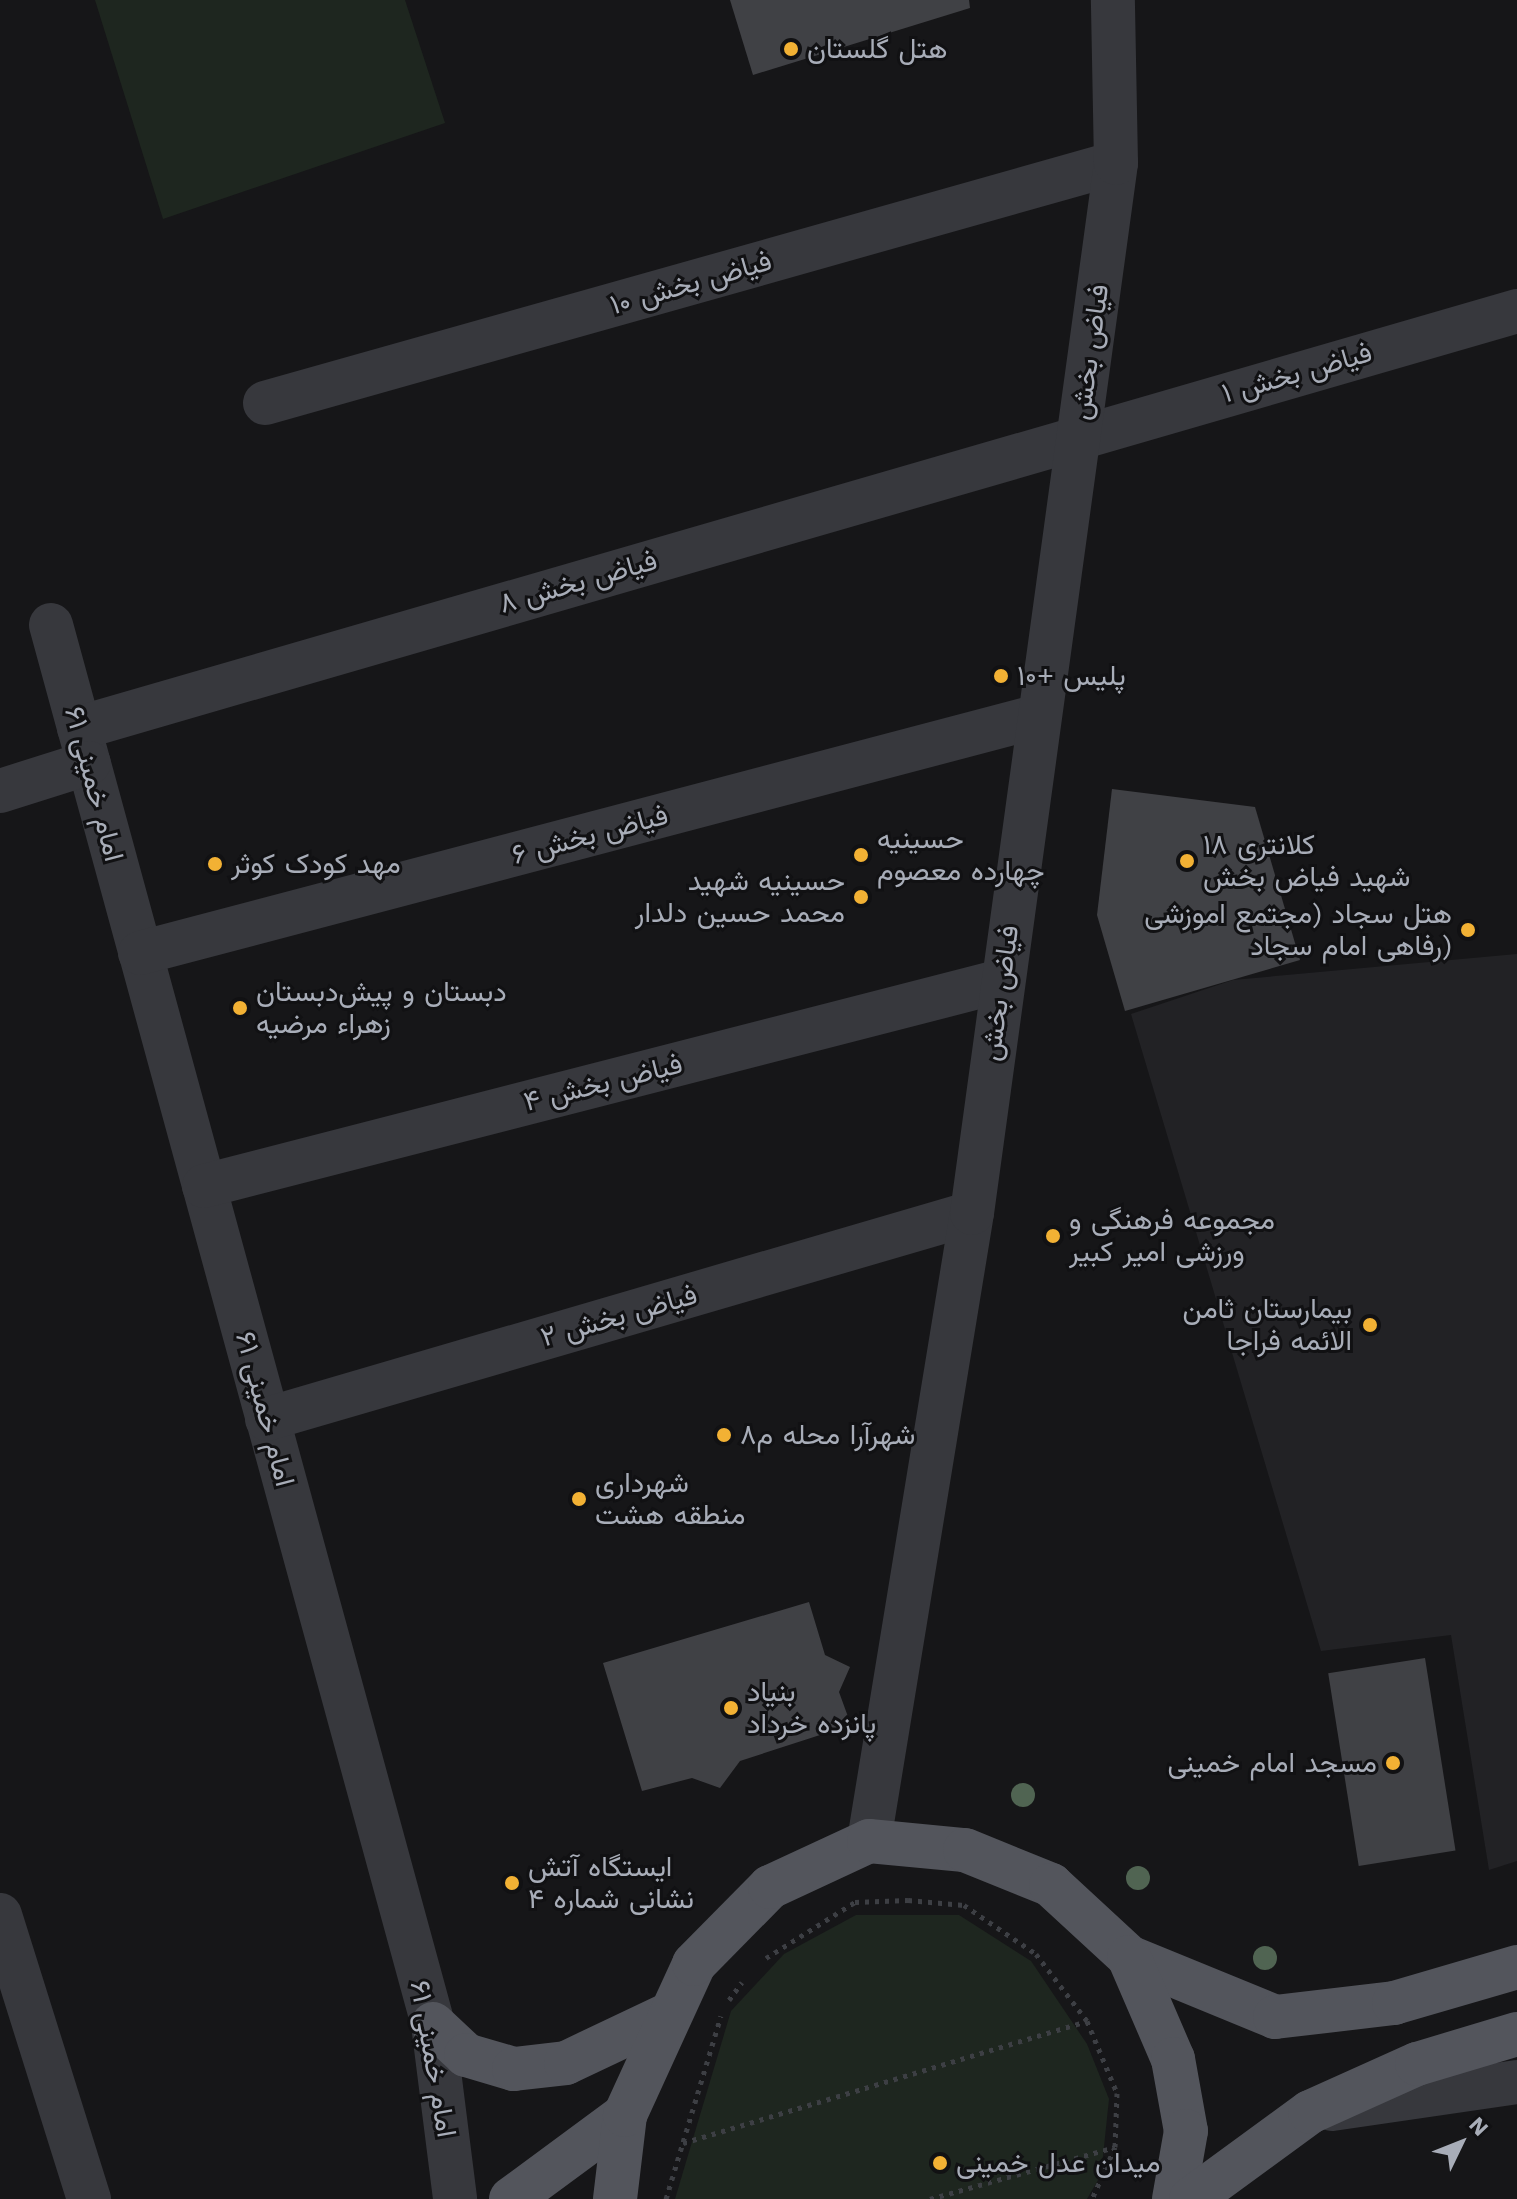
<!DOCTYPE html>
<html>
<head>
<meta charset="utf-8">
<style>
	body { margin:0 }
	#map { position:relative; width:1517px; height:2199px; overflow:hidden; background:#161618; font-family:"Work Sans",Vazirmatn,sans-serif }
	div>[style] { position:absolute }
	.built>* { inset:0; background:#222225 }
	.green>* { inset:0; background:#1e261f }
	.building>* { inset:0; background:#404145; transform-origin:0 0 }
	.path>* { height:5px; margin-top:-2.5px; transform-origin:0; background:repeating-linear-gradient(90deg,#3d3f44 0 4px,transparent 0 10px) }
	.minor>* { height:44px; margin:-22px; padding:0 22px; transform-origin:22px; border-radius:22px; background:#37383d }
	.major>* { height:44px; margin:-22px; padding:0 22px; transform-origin:22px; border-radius:22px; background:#53555c }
	.trees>* { width:24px; height:24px; margin:-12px; border-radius:50%; background:#506452 }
	.dots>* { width:22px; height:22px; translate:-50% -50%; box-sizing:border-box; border:4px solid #111113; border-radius:50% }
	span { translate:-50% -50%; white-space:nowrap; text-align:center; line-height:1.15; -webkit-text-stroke:6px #111113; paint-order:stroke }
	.poi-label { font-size:28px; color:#a8adb8 }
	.left { translate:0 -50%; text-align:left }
	.right { translate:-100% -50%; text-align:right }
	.street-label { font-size:28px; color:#a8adb8 }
	.north { position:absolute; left:1421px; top:2103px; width:80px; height:80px; -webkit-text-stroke:6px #111113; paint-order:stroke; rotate:47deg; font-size:22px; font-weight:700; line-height:32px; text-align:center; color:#a8adb8 }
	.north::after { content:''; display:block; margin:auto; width:28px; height:36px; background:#a8adb8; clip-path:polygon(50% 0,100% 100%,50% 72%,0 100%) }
</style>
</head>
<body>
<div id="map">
	<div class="built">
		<i style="clip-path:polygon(1517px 954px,1517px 1861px,1489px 1870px,1451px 1635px,1321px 1651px,1131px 1014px,1233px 980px)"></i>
	</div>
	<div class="green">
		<i style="clip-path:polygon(95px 0,405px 0,445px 123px,163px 219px)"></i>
		<i style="clip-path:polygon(856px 1915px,959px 1915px,1031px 1961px,1087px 2044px,1109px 2099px,1101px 2175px,1087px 2199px,675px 2199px,731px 2011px,784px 1954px)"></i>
	</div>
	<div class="building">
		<i style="clip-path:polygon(730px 0,969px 0,970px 8px,753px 75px)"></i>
		<i style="clip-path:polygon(1112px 789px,1255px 807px,1300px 960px,1125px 1011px,1097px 915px)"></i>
		<i style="clip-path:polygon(809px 1602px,825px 1655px,850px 1667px,839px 1692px,851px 1725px,740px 1761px,720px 1788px,692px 1778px,642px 1791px,603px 1663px)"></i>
		<i style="left:1425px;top:1658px;width:195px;height:98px;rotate:81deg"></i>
	</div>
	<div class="path">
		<i style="left:766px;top:1958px;width:105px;rotate:-32.2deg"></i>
		<i style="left:855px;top:1902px;width:53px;rotate:-2.2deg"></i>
		<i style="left:908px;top:1900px;width:56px;rotate:5.1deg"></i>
		<i style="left:964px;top:1905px;width:87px;rotate:34.2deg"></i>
		<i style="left:1036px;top:1954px;width:84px;rotate:52.7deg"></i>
		<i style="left:1087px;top:2021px;width:78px;rotate:67.4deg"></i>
		<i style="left:1117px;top:2093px;width:54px;rotate:92.1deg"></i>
		<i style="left:1115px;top:2147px;width:57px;rotate:113.9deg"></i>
		<i style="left:729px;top:2000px;width:22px;rotate:-54deg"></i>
		<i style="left:683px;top:2143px;width:422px;rotate:-16.8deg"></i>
		<i style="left:666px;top:2199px;width:191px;rotate:-73.3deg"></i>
		<i style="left:930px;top:2199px;width:192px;rotate:-15.7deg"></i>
	</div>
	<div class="minor">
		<i style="left:265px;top:403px;width:884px;rotate:-15.75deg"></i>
		<i style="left:51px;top:625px;width:1450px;rotate:74.73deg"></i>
		<i style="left:433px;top:2024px;width:176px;rotate:82.8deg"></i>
		<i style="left:79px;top:728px;width:1497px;rotate:-16.17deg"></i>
		<i style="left:0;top:791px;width:93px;rotate:-17.5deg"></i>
		<i style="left:140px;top:953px;width:930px;rotate:-14.77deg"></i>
		<i style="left:204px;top:1186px;width:823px;rotate:-14.42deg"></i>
		<i style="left:267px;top:1419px;width:734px;rotate:-16.29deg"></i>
		<i style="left:869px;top:1841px;width:636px;rotate:-80.69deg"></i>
		<i style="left:972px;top:1213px;width:1060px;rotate:-82.19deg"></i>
		<i style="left:1116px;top:163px;width:163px;rotate:-91.1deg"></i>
		<i style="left:0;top:1915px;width:298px;rotate:72.6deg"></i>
		<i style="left:1332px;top:2109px;width:187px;rotate:-8.3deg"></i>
	</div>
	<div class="major">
		<i style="left:1129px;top:1957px;width:158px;rotate:22.3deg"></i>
		<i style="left:1275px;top:2017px;width:120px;rotate:-6.7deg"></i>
		<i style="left:1394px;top:2003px;width:128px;rotate:-16.3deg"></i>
		<i style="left:433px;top:2024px;width:45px;rotate:43.2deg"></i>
		<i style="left:466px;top:2055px;width:50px;rotate:16.3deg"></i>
		<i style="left:514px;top:2069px;width:52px;rotate:-6.6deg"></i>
		<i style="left:566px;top:2063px;width:110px;rotate:-25.4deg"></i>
		<i style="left:511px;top:2199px;width:142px;rotate:-36.4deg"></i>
		<i style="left:615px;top:2199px;width:85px;rotate:-83.2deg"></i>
		<i style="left:625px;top:2115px;width:166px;rotate:-65.4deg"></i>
		<i style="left:694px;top:1964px;width:108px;rotate:-45.4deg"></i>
		<i style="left:770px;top:1887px;width:109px;rotate:-24.9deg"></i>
		<i style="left:869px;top:1841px;width:96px;rotate:5.4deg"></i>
		<i style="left:965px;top:1850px;width:93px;rotate:22.1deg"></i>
		<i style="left:1051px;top:1885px;width:106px;rotate:42.7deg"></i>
		<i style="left:1129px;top:1957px;width:111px;rotate:66.7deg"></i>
		<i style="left:1173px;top:2059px;width:73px;rotate:79.8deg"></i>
		<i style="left:1186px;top:2131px;width:69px;rotate:100deg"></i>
		<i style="left:1191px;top:2199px;width:147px;rotate:-36.2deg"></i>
		<i style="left:1310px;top:2112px;width:117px;rotate:-24.2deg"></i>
		<i style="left:1417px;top:2064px;width:104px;rotate:-16.7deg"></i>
	</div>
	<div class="trees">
		<i style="left:1023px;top:1795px"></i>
		<i style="left:1138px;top:1878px"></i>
		<i style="left:1265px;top:1958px"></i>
	</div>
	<div class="dots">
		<i style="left:791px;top:49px;background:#f2b134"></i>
		<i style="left:1001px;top:676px;background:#f2b134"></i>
		<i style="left:861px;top:855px;background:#f2b134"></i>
		<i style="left:1187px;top:861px;background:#f2b134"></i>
		<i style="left:215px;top:864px;background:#f2b134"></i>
		<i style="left:861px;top:897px;background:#f2b134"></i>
		<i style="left:1468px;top:930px;background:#f2b134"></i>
		<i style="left:240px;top:1008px;background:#f2b134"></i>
		<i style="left:1053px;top:1236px;background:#f2b134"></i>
		<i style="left:1370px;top:1325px;background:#f2b134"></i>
		<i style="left:724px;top:1435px;background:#f2b134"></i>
		<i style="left:579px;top:1499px;background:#f2b134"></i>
		<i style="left:731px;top:1708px;background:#f2b134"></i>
		<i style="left:1393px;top:1763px;background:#f2b134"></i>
		<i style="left:512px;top:1883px;background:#f2b134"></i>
		<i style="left:940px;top:2163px;background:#f2b134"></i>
	</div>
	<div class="poi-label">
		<span class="left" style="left:807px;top:49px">هتل گلستان</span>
		<span class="left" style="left:1017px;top:676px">پلیس +۱۰</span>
		<span class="left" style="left:877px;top:855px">حسینیه<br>چهارده معصوم</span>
		<span class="left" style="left:1203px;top:861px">کلانتری ۱۸<br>شهید فیاض بخش</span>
		<span class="left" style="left:231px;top:864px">مهد کودک کوثر</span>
		<span class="right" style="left:845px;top:897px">حسینیه شهید<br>محمد حسین دلدار</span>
		<span class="right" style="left:1452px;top:930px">هتل سجاد (مجتمع اموزشی<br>رفاهی امام سجاد)</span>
		<span class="left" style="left:256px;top:1008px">دبستان و پیش‌دبستان<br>زهراء مرضیه</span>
		<span class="left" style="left:1069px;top:1236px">مجموعه فرهنگی و<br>ورزشی امیر کبیر</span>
		<span class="right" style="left:1352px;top:1325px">بیمارستان ثامن<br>الائمه فراجا</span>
		<span class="left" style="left:740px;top:1435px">شهرآرا محله م۸</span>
		<span class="left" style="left:595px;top:1499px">شهرداری<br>منطقه هشت</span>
		<span class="left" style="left:747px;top:1708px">بنیاد<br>پانزده خرداد</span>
		<span class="right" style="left:1377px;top:1763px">مسجد امام خمینی</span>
		<span class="left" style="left:528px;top:1883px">ایستگاه آتش<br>نشانی شماره ۴</span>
		<span class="left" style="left:956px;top:2163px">میدان عدل خمینی</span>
	</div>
	<div class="street-label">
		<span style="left:691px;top:283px;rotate:-16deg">فیاض بخش ۱۰</span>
		<span style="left:1090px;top:352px;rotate:-82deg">فیاض بخش</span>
		<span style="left:1297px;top:373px;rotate:-16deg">فیاض بخش ۱</span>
		<span style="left:578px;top:582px;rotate:-16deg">فیاض بخش ۸</span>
		<span style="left:94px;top:784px;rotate:75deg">امام خمینی ۶۱</span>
		<span style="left:590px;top:835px;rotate:-15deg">فیاض بخش ۶</span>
		<span style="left:1000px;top:993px;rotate:-82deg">فیاض بخش</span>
		<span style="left:603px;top:1083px;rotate:-14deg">فیاض بخش ۴</span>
		<span style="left:619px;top:1316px;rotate:-16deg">فیاض بخش ۲</span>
		<span style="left:265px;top:1409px;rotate:75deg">امام خمینی ۶۱</span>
		<span style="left:433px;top:2059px;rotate:80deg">امام خمینی ۶۱</span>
	</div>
	<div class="north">N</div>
</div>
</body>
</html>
